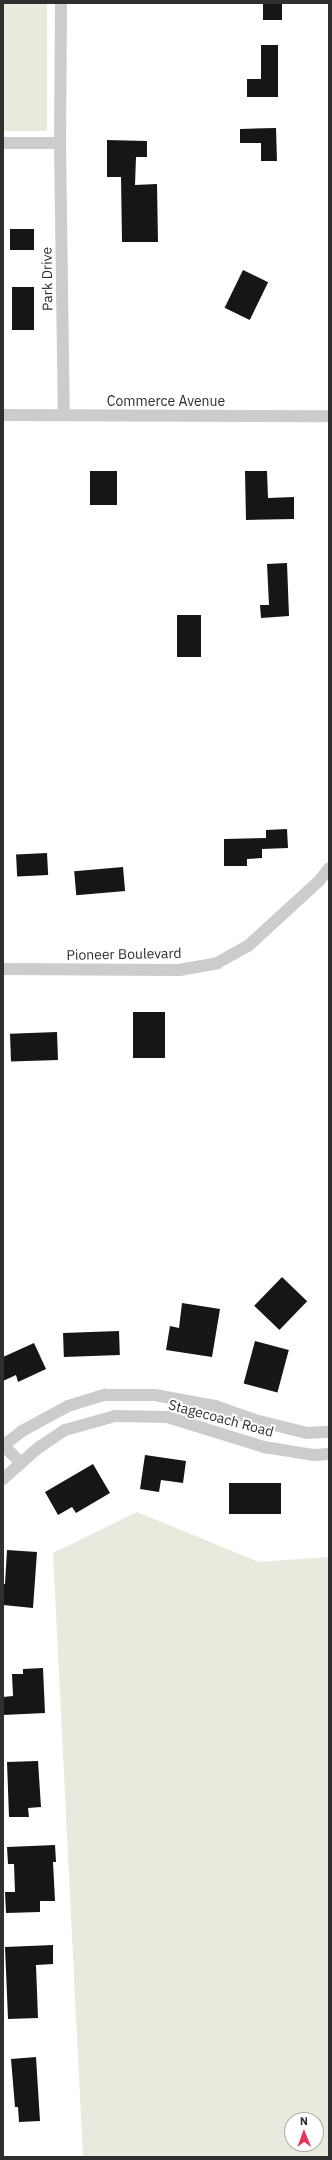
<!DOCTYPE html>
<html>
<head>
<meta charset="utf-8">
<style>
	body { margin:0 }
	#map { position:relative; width:332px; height:2160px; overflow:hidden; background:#fff; font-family:"IBM Plex Sans",sans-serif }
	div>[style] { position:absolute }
	.green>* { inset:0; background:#e7ebdd; transform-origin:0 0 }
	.building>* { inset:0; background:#161616; transform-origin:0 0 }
	.street>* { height:12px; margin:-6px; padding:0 6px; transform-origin:6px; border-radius:6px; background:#ccc }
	span { translate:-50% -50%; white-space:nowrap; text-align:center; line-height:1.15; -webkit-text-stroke:4px #fff; paint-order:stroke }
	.street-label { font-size:14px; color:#2f2f2f }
	.frame { position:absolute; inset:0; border:4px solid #2f2f2f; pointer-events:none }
	.north { position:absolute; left:284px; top:2112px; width:40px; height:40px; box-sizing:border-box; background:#fff; border:1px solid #acacac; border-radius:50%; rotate:359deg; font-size:11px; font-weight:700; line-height:16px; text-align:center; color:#2f2f2f }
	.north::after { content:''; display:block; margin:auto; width:14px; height:18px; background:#de385b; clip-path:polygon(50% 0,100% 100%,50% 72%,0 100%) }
</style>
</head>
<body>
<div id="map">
	<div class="green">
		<i style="left:3px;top:3px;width:44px;height:128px"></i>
		<i style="clip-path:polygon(evenodd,137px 1512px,259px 1562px,329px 1557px,329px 2157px,83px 2157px,53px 1553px,137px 1512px,292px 2120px,316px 2120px,316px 2144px,292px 2144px,292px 2120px)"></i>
	</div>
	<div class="building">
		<i style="left:263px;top:3px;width:19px;height:17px"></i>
		<i style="clip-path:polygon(261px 45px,278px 45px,278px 97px,247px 97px,247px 79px,261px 79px)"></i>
		<i style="clip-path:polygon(276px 128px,277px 161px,261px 161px,261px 143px,240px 143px,240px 129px)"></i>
		<i style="clip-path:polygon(107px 140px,147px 141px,147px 157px,136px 157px,135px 185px,157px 184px,158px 242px,122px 242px,121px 177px,107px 177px)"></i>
		<i style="left:34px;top:229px;width:21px;height:24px;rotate:90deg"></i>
		<i style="left:243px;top:270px;width:28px;height:42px;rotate:26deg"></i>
		<i style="left:12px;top:287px;width:22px;height:43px"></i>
		<i style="left:90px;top:471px;width:27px;height:34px"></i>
		<i style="clip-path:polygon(245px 471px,267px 471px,268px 498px,294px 497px,294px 519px,246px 520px)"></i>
		<i style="clip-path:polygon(287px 563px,289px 616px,261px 618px,260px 605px,269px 605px,267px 564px)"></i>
		<i style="left:177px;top:615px;width:24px;height:42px"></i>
		<i style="clip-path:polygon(287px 829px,288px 848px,262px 849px,262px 858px,247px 859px,247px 866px,224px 866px,224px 839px,266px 838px,266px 830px)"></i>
		<i style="left:47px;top:853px;width:22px;height:31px;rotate:87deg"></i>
		<i style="left:123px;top:867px;width:24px;height:49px;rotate:85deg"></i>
		<i style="left:165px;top:1012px;width:46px;height:32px;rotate:90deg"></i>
		<i style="left:57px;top:1032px;width:28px;height:47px;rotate:88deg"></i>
		<i style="left:282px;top:1277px;width:35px;height:40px;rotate:44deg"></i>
		<i style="clip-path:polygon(182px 1303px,220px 1309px,212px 1357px,166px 1350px,170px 1326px,179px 1328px)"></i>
		<i style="left:119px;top:1331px;width:24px;height:56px;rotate:88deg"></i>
		<i style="left:255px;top:1341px;width:35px;height:44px;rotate:15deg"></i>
		<i style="clip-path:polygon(34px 1343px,46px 1369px,18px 1382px,16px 1375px,3px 1381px,3px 1357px)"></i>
		<i style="clip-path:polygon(145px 1455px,186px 1461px,183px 1483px,161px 1480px,159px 1492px,140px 1489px)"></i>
		<i style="clip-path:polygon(93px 1464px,110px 1493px,76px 1513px,72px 1507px,58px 1515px,45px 1492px)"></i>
		<i style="left:229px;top:1483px;width:52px;height:31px"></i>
		<i style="clip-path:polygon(7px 1550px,37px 1552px,33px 1608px,3px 1605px,3px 1584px,5px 1584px)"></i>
		<i style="clip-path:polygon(43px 1668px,45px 1713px,3px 1715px,3px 1697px,13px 1696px,12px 1674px,23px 1674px,23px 1669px)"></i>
		<i style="clip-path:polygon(38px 1761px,41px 1807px,28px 1808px,29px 1817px,9px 1817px,7px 1762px)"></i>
		<i style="clip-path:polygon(55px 1845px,56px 1862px,53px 1862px,55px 1901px,40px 1901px,40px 1912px,6px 1913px,5px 1892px,15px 1892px,14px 1864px,8px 1864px,7px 1847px)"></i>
		<i style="clip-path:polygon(53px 1945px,53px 1964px,36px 1965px,38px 2018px,8px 2019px,5px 1947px)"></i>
		<i style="clip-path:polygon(36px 2057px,40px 2121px,19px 2122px,18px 2107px,15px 2107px,11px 2059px)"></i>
	</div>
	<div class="street">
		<i style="left:61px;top:3px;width:140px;rotate:90.4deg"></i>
		<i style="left:60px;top:143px;width:272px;rotate:89.2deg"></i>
		<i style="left:3px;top:143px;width:57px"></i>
		<i style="left:3px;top:415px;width:326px;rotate:0.2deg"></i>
		<i style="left:3px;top:969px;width:176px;rotate:0.3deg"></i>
		<i style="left:179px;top:970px;width:39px;rotate:-10deg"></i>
		<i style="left:217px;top:963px;width:35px;rotate:-29deg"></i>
		<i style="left:248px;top:946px;width:96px;rotate:-42.5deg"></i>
		<i style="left:319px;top:881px;width:16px;rotate:-52deg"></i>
		<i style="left:3px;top:1445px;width:25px;rotate:45deg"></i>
		<i style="left:3px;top:1446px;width:24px;rotate:-38deg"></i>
		<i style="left:22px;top:1431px;width:52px;rotate:-28.5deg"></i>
		<i style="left:68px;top:1406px;width:39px;rotate:-17deg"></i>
		<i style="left:105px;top:1395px;width:50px"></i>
		<i style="left:155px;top:1395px;width:61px;rotate:10.4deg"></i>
		<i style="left:215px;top:1406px;width:42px;rotate:19.3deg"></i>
		<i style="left:255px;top:1420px;width:54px;rotate:14deg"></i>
		<i style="left:307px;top:1433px;width:22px;rotate:-3deg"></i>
		<i style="left:3px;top:1479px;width:47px;rotate:-41.5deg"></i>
		<i style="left:38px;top:1448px;width:32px;rotate:-34deg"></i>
		<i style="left:65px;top:1430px;width:52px;rotate:-15.6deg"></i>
		<i style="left:115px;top:1416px;width:52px;rotate:1.1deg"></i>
		<i style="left:167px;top:1417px;width:102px;rotate:17.2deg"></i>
		<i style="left:264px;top:1447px;width:51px;rotate:9.1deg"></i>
		<i style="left:314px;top:1455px;width:15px;rotate:-4deg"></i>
	</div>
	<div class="street-label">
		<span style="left:47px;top:279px;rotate:-91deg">Park Drive</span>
		<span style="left:166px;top:401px">Commerce Avenue</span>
		<span style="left:124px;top:954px;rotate:-1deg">Pioneer Boulevard</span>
		<span style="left:221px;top:1418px;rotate:15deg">Stagecoach Road</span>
	</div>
	<div class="frame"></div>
	<div class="north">N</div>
</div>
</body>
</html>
